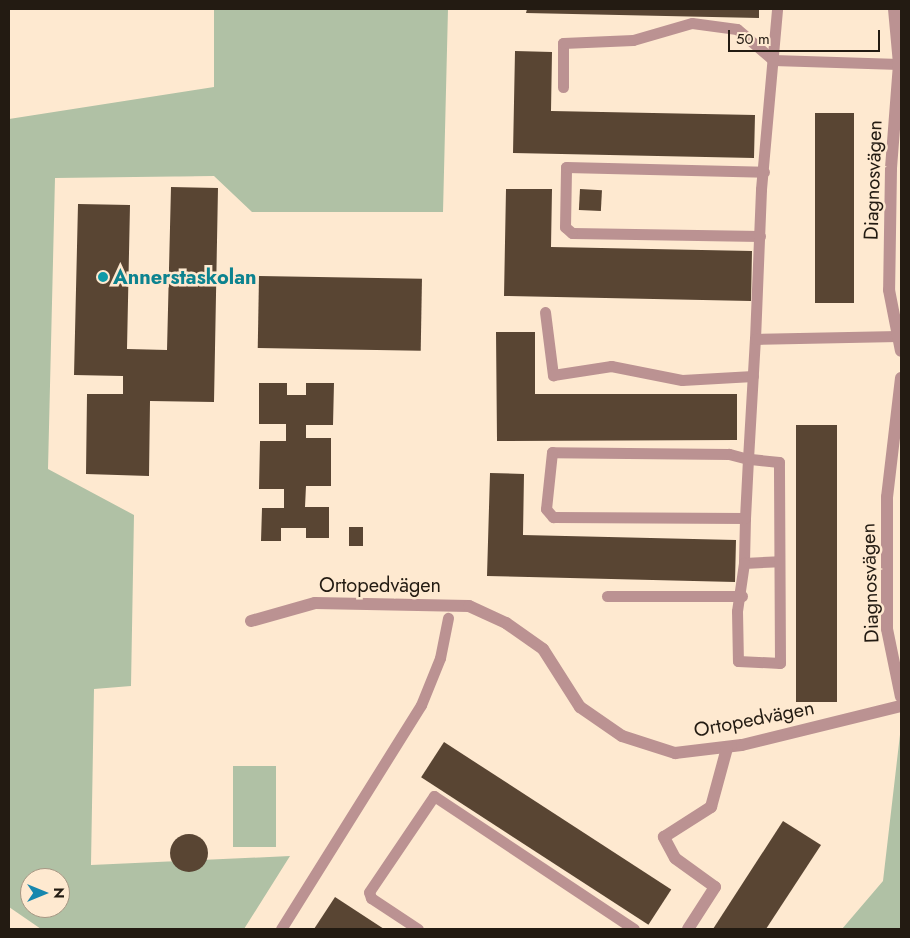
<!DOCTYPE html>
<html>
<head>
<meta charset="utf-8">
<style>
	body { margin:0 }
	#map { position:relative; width:910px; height:938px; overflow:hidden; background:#fee9d0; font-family:Jost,sans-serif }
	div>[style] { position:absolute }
	.green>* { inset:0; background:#b0c1a5; transform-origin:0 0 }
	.building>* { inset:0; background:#594533; transform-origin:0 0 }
	.round { border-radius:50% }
	.lane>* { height:11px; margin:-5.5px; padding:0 5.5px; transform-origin:5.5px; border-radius:5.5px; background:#bb9292 }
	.street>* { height:12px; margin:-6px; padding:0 6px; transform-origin:6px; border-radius:6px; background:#bb9292 }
	.dots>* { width:14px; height:14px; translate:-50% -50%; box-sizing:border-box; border:2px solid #fee9d0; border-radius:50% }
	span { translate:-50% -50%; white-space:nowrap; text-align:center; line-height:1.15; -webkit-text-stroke:5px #fee9d0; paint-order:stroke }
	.street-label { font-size:20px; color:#231b12 }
	.culture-label { font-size:20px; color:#0d838f; font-weight:700 }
	.left { translate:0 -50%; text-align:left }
	.frame { position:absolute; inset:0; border:10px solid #231b12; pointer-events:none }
	.north { position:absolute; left:20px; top:868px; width:50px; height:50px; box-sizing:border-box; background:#fee9d0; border:1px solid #a69784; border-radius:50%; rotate:90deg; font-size:14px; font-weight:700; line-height:20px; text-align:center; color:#231b12 }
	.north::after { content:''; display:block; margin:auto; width:18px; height:22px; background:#1887ae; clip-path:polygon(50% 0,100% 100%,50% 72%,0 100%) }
	.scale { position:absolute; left:728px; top:30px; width:152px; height:22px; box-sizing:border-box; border:2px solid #231b12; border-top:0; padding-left:6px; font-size:15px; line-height:18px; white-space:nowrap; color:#231b12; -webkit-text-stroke:4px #fee9d0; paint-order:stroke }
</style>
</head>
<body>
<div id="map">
	<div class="green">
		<i style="clip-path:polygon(evenodd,214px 9px,448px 9px,443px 212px,252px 212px,214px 176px,55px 178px,48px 469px,134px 515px,131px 686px,94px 689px,91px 865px,290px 856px,244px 929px,41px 929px,9px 907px,9px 119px,214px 87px,214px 9px,30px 878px,60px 878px,60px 908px,30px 908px,30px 878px)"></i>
		<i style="clip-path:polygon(901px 726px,901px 929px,842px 929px,883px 881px)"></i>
		<i style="left:233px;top:766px;width:43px;height:81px"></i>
	</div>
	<div class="building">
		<i style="clip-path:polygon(527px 9px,759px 9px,759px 18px,526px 13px)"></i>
		<i style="clip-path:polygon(515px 51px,552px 52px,551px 111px,755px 115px,754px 158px,513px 153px)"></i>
		<i style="left:815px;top:113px;width:39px;height:190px"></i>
		<i style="clip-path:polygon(171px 187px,218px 188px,214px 402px,150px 401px,149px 476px,86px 474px,87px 394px,123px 394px,123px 376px,74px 375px,78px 204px,130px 205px,127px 349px,167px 350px)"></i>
		<i style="clip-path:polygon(506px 189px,552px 189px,551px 247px,752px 251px,751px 301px,504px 296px)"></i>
		<i style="left:580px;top:189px;width:22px;height:21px;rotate:3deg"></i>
		<i style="left:259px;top:276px;width:163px;height:72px;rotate:1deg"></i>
		<i style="clip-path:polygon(496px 332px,535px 332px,535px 394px,737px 394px,737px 440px,497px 441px)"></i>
		<i style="clip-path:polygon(259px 383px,287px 383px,287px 395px,306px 395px,306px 383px,334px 383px,333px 425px,306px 425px,306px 438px,331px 438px,331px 486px,306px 486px,305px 507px,329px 507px,329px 538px,306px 538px,306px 528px,281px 528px,281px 541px,261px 541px,262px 508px,284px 508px,284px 489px,259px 489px,260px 441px,286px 441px,286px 424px,259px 424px)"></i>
		<i style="left:796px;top:425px;width:41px;height:277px"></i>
		<i style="clip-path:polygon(490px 473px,524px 474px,523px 535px,736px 540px,735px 582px,487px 576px)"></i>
		<i style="left:349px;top:527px;width:14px;height:19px"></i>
		<i style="left:444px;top:742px;width:271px;height:42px;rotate:33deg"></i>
		<i style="clip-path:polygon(783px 821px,821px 845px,766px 929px,713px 929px)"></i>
		<i class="round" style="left:170px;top:834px;width:38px;height:38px"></i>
		<i style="clip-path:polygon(335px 897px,384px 929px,314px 929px)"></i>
	</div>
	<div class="lane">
		<i style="left:563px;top:87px;width:44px;rotate:-90deg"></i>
		<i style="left:563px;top:43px;width:70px;rotate:-2.5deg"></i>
		<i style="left:633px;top:40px;width:61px;rotate:-16.1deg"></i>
		<i style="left:692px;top:23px;width:45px;rotate:7.6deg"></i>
		<i style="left:737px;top:29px;width:48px;rotate:40.7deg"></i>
		<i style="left:773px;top:60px;width:126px;rotate:1.8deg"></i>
		<i style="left:760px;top:236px;width:188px;rotate:-179.1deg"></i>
		<i style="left:572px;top:233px;width:9px;rotate:-139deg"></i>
		<i style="left:565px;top:227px;width:60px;rotate:-89deg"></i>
		<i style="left:566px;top:167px;width:198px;rotate:1.4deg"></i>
		<i style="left:545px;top:312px;width:64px;rotate:82.8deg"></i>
		<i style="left:553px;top:375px;width:59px;rotate:-8.8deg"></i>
		<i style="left:611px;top:366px;width:72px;rotate:11.2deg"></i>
		<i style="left:682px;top:380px;width:71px;rotate:-3.2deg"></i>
		<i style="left:755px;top:339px;width:150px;rotate:-87.7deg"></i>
		<i style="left:761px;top:189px;width:181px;rotate:-84.9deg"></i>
		<i style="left:745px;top:518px;width:45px;rotate:91.3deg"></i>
		<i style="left:744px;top:563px;width:35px;rotate:-3deg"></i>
		<i style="left:744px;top:563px;width:49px;rotate:98.3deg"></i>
		<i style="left:737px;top:611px;width:50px;rotate:88.9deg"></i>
		<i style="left:738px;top:661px;width:42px;rotate:2.7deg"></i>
		<i style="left:780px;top:663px;width:201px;rotate:-90.3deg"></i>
		<i style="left:779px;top:462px;width:31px;rotate:-174deg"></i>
		<i style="left:748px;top:459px;width:20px;rotate:-165deg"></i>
		<i style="left:729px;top:454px;width:177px;rotate:-179.4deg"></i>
		<i style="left:552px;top:452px;width:57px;rotate:96deg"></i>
		<i style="left:546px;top:509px;width:11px;rotate:49deg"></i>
		<i style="left:553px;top:517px;width:192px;rotate:0.3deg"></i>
		<i style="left:745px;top:518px;width:59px;rotate:-87.1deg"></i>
		<i style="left:748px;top:459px;width:120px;rotate:-86.7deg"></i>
		<i style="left:755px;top:339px;width:143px;rotate:-1.2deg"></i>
		<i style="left:607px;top:596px;width:135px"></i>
		<i style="left:281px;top:929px;width:264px;rotate:-58deg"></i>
		<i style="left:421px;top:705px;width:51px;rotate:-68deg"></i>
		<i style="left:440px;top:658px;width:41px;rotate:-78.7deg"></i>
		<i style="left:418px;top:929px;width:56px;rotate:-146.6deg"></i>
		<i style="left:371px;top:898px;width:6px;rotate:-108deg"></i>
		<i style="left:369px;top:892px;width:116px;rotate:-55.9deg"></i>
		<i style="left:434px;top:796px;width:240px;rotate:33.6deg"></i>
	</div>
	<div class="street">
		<i style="left:894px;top:9px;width:55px;rotate:84.8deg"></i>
		<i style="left:899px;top:64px;width:105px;rotate:94.4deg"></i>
		<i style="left:891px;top:169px;width:121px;rotate:90.9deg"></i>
		<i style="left:889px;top:290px;width:62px;rotate:78.9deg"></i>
		<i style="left:901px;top:378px;width:120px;rotate:96.7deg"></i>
		<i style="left:887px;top:497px;width:132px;rotate:90deg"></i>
		<i style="left:887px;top:629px;width:69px;rotate:78.4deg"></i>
		<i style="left:251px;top:621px;width:66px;rotate:-15.7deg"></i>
		<i style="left:315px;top:603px;width:154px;rotate:1.1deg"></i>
		<i style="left:469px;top:606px;width:41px;rotate:24.7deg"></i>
		<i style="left:506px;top:623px;width:45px;rotate:35.1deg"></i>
		<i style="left:543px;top:649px;width:69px;rotate:57.5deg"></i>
		<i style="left:580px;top:707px;width:51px;rotate:34.6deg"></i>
		<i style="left:622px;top:736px;width:56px;rotate:17.8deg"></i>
		<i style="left:675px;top:753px;width:67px;rotate:-6.8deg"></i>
		<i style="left:742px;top:745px;width:164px;rotate:-13.8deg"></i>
		<i style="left:688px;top:929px;width:50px;rotate:-57.3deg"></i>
		<i style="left:715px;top:887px;width:49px;rotate:-144.1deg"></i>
		<i style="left:675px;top:858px;width:24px;rotate:-118deg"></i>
		<i style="left:664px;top:837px;width:56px;rotate:-32.6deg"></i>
		<i style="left:711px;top:807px;width:61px;rotate:-74.8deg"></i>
	</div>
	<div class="dots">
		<i style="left:103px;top:277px;background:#0f9aa8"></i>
	</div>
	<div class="street-label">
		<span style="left:873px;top:180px;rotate:-88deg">Diagnosvägen</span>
		<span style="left:870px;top:583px;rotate:-92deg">Diagnosvägen</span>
		<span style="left:380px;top:585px">Ortopedvägen</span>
		<span style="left:754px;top:719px;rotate:-11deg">Ortopedvägen</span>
	</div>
	<div class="culture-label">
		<span class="left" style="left:113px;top:277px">Annerstaskolan</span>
	</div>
	<div class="frame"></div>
	<div class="north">N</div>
	<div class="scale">50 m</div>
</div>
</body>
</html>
